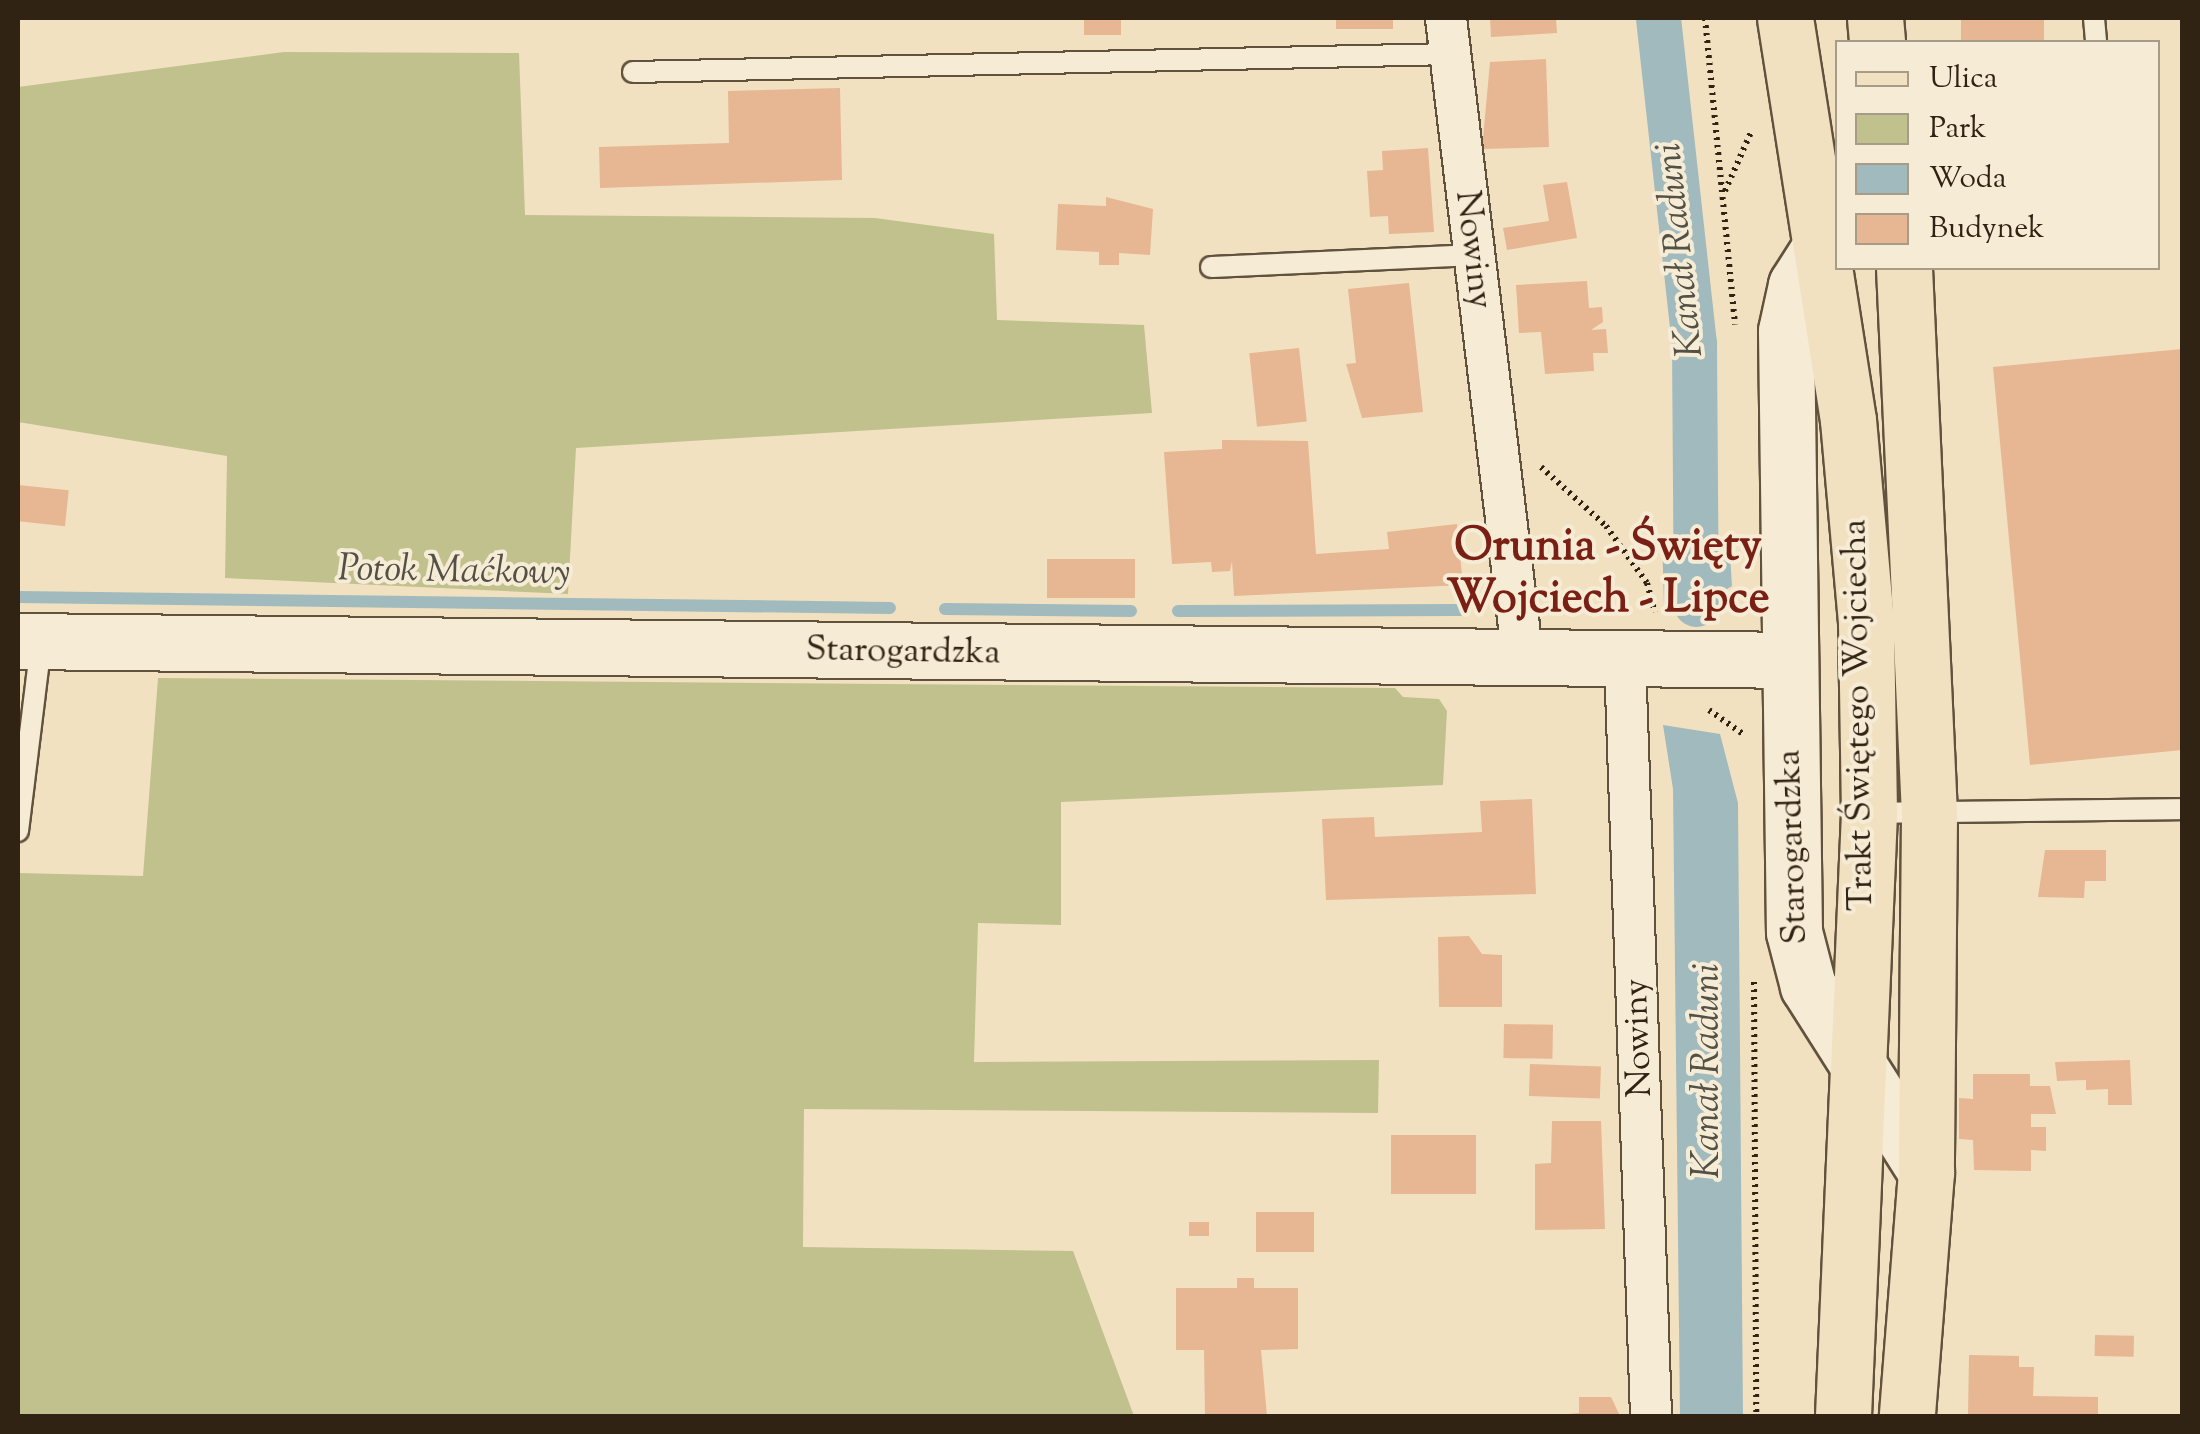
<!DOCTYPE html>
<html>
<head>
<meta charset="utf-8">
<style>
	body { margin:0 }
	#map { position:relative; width:2200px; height:1434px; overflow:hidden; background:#f1e1c0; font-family:"Sorts Mill Goudy",serif }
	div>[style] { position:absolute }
	.green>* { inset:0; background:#c1c18e }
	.water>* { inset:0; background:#a1babe }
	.stream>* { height:12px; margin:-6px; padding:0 6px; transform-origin:6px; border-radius:6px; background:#a1babe }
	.canal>* { height:45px; margin:-22.5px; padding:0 22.5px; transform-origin:22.5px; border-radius:22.5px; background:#a1babe }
	.building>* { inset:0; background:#e7b693; transform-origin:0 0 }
	.path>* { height:6px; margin-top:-3px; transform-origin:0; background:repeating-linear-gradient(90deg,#312313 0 2.5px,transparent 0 7.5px) }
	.roads { filter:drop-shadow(2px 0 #61523e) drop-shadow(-2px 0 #61523e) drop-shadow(0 2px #61523e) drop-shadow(0 -2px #61523e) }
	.lane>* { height:20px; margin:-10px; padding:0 10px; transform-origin:10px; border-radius:10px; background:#f6ecd6 }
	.street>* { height:40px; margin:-20px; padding:0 20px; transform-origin:20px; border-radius:20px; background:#f6ecd6 }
	.secondary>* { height:55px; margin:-27.5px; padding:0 27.5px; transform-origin:27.5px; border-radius:27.5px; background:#f6ecd6 }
	.primary>* { height:55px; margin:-27.5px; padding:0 27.5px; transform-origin:27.5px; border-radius:27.5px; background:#f1e1c0 }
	span { translate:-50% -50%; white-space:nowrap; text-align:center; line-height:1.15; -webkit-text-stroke:8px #f6ecd6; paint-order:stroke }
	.street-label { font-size:35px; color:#312313 }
	.water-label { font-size:38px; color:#535046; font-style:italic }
	.district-label { font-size:45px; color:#7a1f14; font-weight:700 }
	.frame { position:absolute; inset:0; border:20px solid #312313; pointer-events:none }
	.legend { position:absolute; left:1835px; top:40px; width:325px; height:230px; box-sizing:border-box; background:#f6ecd6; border:2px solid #a79c88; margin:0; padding:12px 18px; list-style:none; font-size:30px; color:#312313 }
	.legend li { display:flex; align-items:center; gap:20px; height:50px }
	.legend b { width:50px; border:2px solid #a79c88 }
</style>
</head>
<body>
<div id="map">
	<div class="green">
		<i style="clip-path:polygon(284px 52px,519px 53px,525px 215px,875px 218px,994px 234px,997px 320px,1144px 325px,1152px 413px,576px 448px,568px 594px,225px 578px,227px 456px,18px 422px,18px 87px)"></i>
		<i style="clip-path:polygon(158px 678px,1395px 688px,1403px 697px,1439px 699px,1447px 711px,1443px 785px,1061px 802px,1061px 925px,978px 923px,974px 1062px,1379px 1060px,1378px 1113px,804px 1109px,803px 1247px,1073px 1251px,1134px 1416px,18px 1416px,18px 873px,143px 876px)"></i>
	</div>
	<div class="water">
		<i style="clip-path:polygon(1662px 537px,1729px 538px,1732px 586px,1704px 603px,1664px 605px)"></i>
		<i style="clip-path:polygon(1663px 725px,1720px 734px,1738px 803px,1743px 1416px,1680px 1416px,1673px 789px)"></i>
	</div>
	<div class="stream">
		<i style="left:18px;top:597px;width:872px;rotate:0.72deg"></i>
		<i style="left:945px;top:609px;width:186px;rotate:0.6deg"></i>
		<i style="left:1178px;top:611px;width:282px;rotate:-0.2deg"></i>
	</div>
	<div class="canal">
		<i style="left:1658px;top:18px;width:327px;rotate:83.7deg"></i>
		<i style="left:1694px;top:343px;width:261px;rotate:89.6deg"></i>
	</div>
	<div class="building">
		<i style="left:1084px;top:18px;width:37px;height:17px"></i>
		<i style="left:1336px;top:18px;width:57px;height:11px"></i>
		<i style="clip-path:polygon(1490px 18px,1556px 18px,1557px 33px,1491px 37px)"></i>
		<i style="left:1961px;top:18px;width:83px;height:24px"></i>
		<i style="clip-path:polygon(1546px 59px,1549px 147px,1482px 149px,1490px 62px)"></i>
		<i style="clip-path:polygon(840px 88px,842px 180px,600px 188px,599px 147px,729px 143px,728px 91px)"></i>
		<i style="clip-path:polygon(1428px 148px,1434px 232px,1389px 234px,1388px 216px,1370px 217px,1367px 171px,1383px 170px,1382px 151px)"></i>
		<i style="clip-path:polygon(1567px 182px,1577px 238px,1507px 250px,1503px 228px,1549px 221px,1543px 185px)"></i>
		<i style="clip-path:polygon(1106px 197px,1153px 209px,1150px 255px,1119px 253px,1119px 265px,1099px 265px,1099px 252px,1056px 250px,1058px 204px,1106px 206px)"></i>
		<i style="clip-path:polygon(1587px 281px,1589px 308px,1602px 307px,1603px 322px,1591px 330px,1606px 329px,1608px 353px,1593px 353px,1594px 371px,1545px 374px,1541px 332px,1519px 333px,1516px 285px)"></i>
		<i style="clip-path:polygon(1409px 283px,1423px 412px,1362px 418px,1346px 364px,1356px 363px,1348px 289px)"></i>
		<i style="left:1299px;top:348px;width:74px;height:50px;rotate:84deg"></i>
		<i style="clip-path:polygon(2182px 349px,2182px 750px,2030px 765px,1993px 367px)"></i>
		<i style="clip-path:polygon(1222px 440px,1308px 441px,1316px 554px,1389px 549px,1387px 532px,1457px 524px,1463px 585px,1234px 596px,1232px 561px,1230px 571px,1212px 572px,1211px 562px,1172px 564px,1164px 452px,1222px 449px)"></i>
		<i style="left:18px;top:485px;width:51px;height:36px;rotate:6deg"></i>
		<i style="left:1135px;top:559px;width:39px;height:88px;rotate:90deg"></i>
		<i style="clip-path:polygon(1532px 799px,1536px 894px,1326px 900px,1322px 819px,1374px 817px,1375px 837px,1482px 832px,1480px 801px)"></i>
		<i style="clip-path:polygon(2045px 850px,2106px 850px,2106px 881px,2085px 881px,2084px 898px,2038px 897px)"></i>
		<i style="clip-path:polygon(1469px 936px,1482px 954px,1502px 955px,1502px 1007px,1439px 1007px,1438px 937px)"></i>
		<i style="left:1504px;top:1024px;width:49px;height:34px;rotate:1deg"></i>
		<i style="clip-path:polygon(2130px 1060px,2132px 1105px,2108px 1105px,2108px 1089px,2086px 1090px,2086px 1080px,2057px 1081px,2055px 1062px)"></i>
		<i style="left:1530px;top:1064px;width:71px;height:32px;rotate:2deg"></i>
		<i style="clip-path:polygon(1973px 1074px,2030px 1074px,2030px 1086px,2050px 1086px,2056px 1114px,2031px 1114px,2031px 1127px,2046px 1127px,2046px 1151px,2031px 1150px,2031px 1171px,1974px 1170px,1973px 1140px,1959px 1139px,1959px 1098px,1973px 1099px)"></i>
		<i style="clip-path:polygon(1552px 1121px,1601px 1121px,1605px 1229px,1535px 1230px,1535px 1164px,1551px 1163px)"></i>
		<i style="left:1391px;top:1135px;width:85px;height:59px"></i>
		<i style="left:1256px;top:1212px;width:58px;height:40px"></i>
		<i style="left:1189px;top:1222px;width:20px;height:14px"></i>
		<i style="clip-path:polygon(1237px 1278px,1254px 1278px,1254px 1288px,1298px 1288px,1298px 1349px,1261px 1350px,1267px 1416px,1205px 1416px,1204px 1350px,1176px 1350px,1176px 1288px,1237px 1288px)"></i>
		<i style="left:2095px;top:1335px;width:39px;height:21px;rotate:1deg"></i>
		<i style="clip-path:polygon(1969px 1355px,2019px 1356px,2019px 1367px,2034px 1367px,2033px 1396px,2098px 1397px,2098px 1416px,1968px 1416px)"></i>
		<i style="clip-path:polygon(1579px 1397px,1611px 1397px,1620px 1416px,1544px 1416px,1579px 1413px)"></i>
	</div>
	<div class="path">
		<i style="left:1705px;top:18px;width:308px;rotate:84.4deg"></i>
		<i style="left:1725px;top:191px;width:67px;rotate:-66.1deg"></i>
		<i style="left:1541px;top:467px;width:88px;rotate:42.2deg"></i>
		<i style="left:1606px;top:526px;width:70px;rotate:54.3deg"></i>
		<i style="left:1647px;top:583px;width:30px;rotate:75deg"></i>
		<i style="left:1718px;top:610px;width:33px;rotate:-40deg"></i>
		<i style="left:1709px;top:710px;width:42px;rotate:35.2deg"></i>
		<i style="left:1754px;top:982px;width:434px;rotate:89.7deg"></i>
	</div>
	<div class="roads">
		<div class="lane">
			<i style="left:2094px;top:18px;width:24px;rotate:85deg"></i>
			<i style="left:633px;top:72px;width:816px;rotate:-1.26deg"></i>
			<i style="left:1211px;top:267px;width:260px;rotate:-2.6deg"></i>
			<i style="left:1871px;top:813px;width:311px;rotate:-0.7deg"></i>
			<i style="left:18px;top:831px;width:188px;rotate:-83deg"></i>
		</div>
		<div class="street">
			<i style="left:1446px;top:18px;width:647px;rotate:83.16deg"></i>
			<i style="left:1625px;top:660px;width:756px;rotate:88.03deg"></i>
		</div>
		<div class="secondary">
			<i style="left:1838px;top:219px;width:78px;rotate:122.5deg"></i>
			<i style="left:1796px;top:285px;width:47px;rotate:102.3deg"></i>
			<i style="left:1786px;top:331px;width:601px;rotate:89.24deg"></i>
			<i style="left:1794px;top:932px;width:56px;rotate:75.5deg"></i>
			<i style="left:1808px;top:986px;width:220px;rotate:57.6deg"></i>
			<i style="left:18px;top:641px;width:1771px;rotate:0.61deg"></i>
		</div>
		<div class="primary">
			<i style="left:1785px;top:18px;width:407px;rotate:81.1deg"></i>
			<i style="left:1848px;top:420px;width:204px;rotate:84.9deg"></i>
			<i style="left:1866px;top:623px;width:190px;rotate:89.1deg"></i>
			<i style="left:1869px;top:813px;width:604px;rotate:92.47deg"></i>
			<i style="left:1875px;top:18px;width:24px;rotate:85deg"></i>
			<i style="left:1904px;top:268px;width:548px;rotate:87.38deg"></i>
			<i style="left:1929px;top:815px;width:357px;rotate:90.5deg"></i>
			<i style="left:1926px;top:1172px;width:245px;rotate:94.5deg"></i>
		</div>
	</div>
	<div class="street-label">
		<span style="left:1472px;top:250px;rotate:83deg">Nowiny</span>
		<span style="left:903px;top:653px;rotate:1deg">Starogardzka</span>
		<span style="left:1860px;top:715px;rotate:-91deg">Trakt Świętego Wojciecha</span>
		<span style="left:1794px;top:847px;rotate:-92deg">Starogardzka</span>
		<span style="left:1640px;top:1038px;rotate:-92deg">Nowiny</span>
	</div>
	<div class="water-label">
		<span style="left:1682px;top:250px;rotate:-96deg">Kanał Raduni</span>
		<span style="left:454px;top:573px;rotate:1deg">Potok Maćkowy</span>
		<span style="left:1710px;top:1071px;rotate:-90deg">Kanał Raduni</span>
	</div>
	<div class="district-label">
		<span style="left:1608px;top:575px">Orunia - Święty<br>Wojciech - Lipce</span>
	</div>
	<div class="frame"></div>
	<ul class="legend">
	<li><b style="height:12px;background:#f1e1c0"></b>Ulica</li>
	<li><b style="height:28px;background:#c1c18e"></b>Park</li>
	<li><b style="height:28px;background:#a1babe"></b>Woda</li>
	<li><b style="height:28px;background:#e7b693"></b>Budynek</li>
	</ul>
</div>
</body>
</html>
